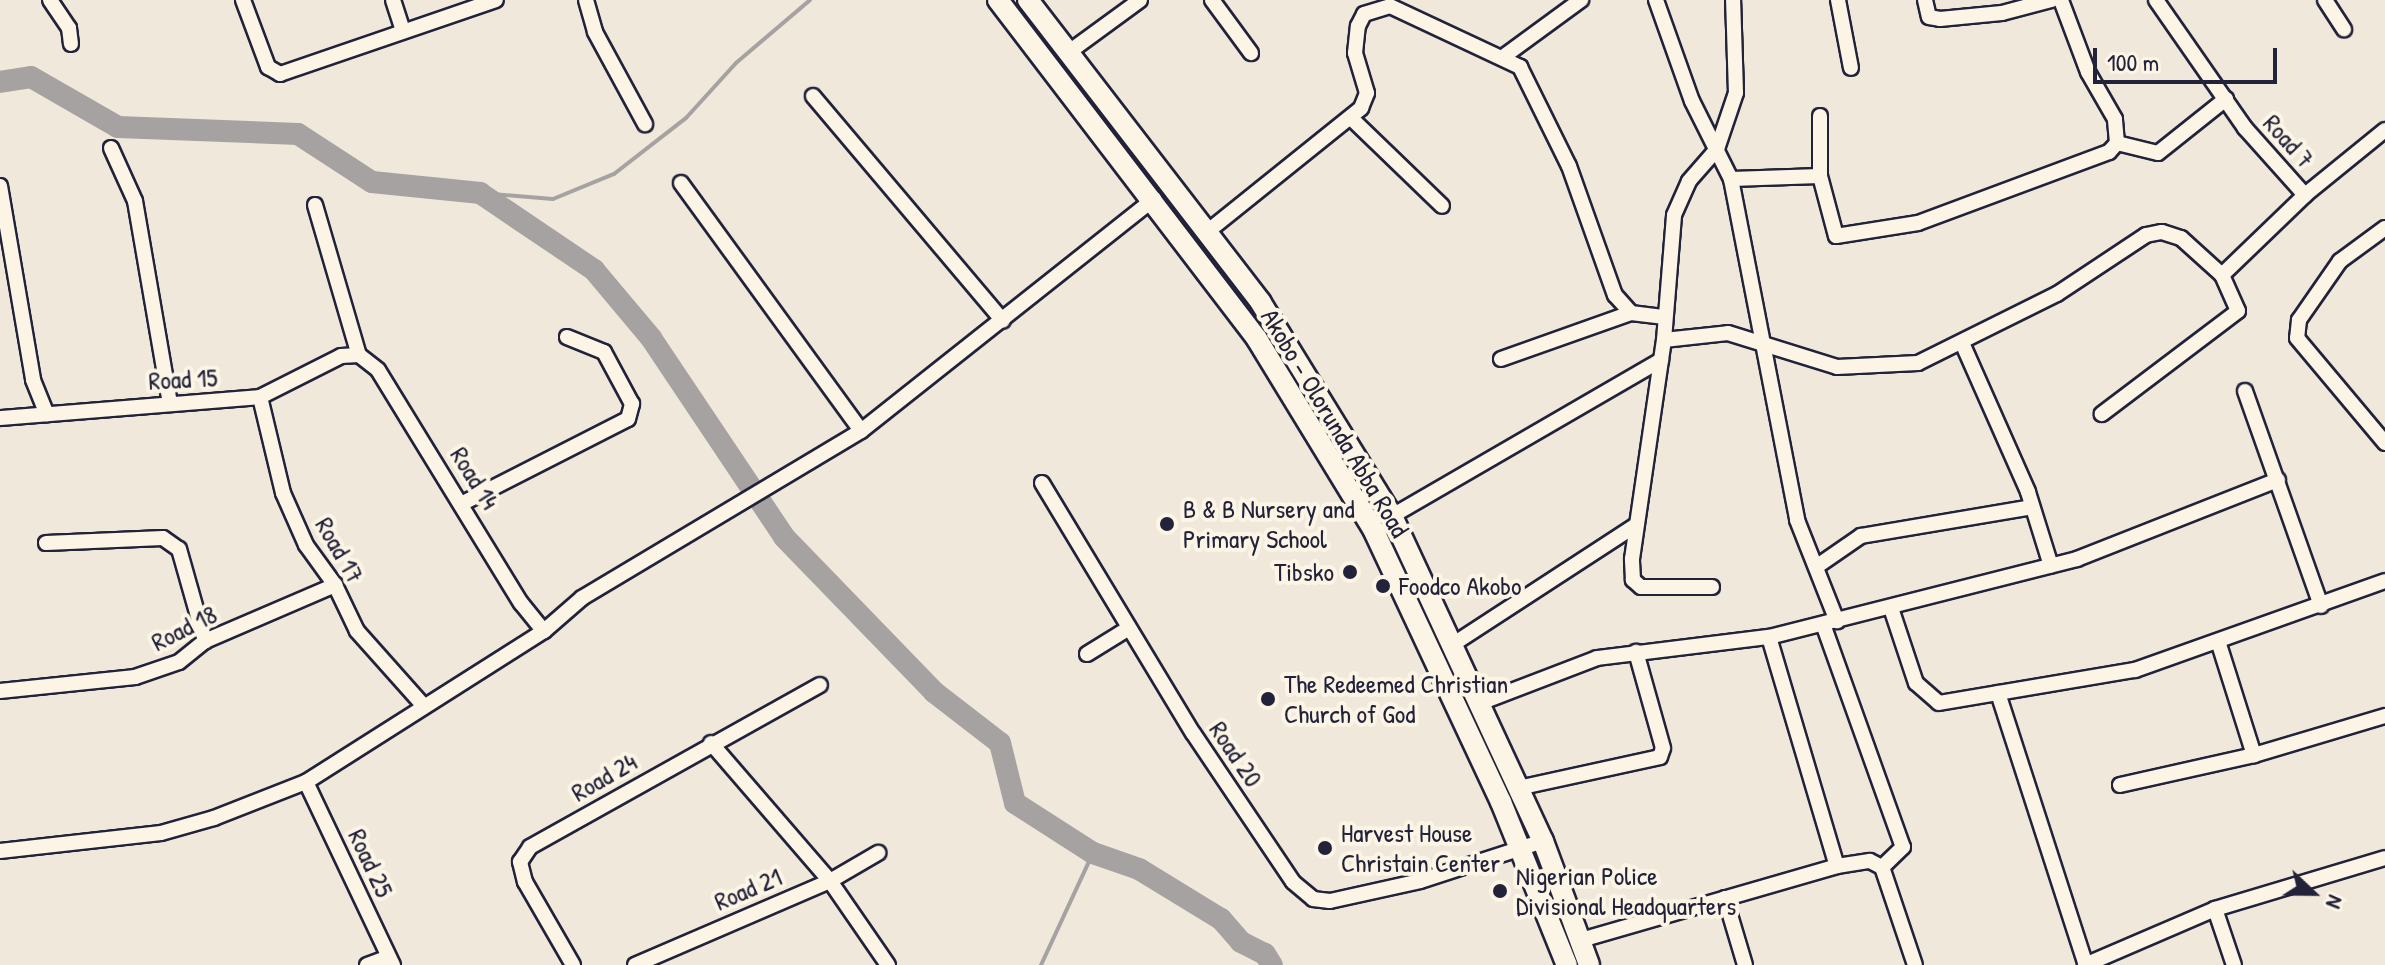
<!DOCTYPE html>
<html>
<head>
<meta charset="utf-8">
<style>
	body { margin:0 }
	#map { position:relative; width:2385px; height:965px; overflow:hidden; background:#efe8db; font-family:"Patrick Hand",sans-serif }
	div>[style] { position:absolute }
	.stream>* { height:4px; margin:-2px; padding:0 2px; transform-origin:2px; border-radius:2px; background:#a6a2a2 }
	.river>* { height:22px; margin:-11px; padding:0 11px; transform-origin:11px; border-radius:11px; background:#a6a2a2 }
	.roads { filter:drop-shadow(2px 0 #22223b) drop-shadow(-2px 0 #22223b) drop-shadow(0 2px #22223b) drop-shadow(0 -2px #22223b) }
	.street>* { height:14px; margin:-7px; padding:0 7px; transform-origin:7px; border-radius:7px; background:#fcf5e5 }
	.secondary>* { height:20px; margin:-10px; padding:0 10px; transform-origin:10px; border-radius:10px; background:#fcf5e5 }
	.dots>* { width:22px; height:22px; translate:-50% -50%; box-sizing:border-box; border:4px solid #fcf5e5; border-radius:50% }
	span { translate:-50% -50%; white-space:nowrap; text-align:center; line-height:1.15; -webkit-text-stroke:8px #fcf5e5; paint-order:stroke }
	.street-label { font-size:26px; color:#22223b }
	.poi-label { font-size:26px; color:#22223b }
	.left { translate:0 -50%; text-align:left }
	.right { translate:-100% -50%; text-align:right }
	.north { position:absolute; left:2273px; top:853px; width:80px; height:80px; -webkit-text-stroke:6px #fcf5e5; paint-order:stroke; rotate:112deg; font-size:22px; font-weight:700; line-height:32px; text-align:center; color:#22223b }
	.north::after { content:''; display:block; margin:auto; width:28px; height:36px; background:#22223b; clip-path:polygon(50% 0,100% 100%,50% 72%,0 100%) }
	.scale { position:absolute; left:2093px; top:48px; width:184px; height:36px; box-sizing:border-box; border:4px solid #22223b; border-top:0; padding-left:10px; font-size:24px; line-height:28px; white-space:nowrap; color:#22223b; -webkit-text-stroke:6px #fcf5e5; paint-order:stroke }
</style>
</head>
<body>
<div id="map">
	<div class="stream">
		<i style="left:480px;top:193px;width:73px;rotate:4.7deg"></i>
		<i style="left:553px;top:199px;width:66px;rotate:-22.3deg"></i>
		<i style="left:614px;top:174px;width:91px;rotate:-37.9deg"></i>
		<i style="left:686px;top:118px;width:74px;rotate:-47.7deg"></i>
		<i style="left:736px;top:63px;width:97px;rotate:-40.4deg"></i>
		<i style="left:1041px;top:965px;width:123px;rotate:-65.1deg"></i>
	</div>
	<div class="river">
		<i style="left:0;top:82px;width:31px;rotate:-9deg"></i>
		<i style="left:31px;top:77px;width:100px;rotate:29.9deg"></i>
		<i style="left:118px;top:127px;width:180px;rotate:2.2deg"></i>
		<i style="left:298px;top:134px;width:88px;rotate:33deg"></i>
		<i style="left:372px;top:182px;width:109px;rotate:5.8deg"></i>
		<i style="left:480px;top:193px;width:138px;rotate:34deg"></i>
		<i style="left:594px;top:270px;width:89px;rotate:50deg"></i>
		<i style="left:651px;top:338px;width:239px;rotate:56.2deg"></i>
		<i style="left:784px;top:537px;width:216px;rotate:45.9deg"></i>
		<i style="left:934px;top:692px;width:83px;rotate:37.7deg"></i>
		<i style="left:1000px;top:743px;width:62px;rotate:76deg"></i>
		<i style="left:1015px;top:803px;width:93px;rotate:32.7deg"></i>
		<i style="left:1093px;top:853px;width:49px;rotate:19.2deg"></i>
		<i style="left:1139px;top:869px;width:96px;rotate:31.4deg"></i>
		<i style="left:1221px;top:919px;width:30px;rotate:49deg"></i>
		<i style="left:1241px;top:942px;width:27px;rotate:27deg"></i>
		<i style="left:1265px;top:954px;width:13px;rotate:58deg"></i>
	</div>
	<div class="roads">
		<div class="street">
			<i style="left:50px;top:0;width:34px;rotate:56deg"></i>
			<i style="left:69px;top:28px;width:16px;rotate:83deg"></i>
			<i style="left:243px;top:0;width:72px;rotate:69.5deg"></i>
			<i style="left:268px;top:67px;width:14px;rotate:30deg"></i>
			<i style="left:280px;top:74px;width:228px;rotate:-18.9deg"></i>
			<i style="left:393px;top:0;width:33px;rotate:72deg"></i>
			<i style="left:586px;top:0;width:33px;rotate:74deg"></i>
			<i style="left:595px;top:32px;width:105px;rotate:61.5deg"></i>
			<i style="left:1212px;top:0;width:66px;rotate:53.7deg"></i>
			<i style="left:1656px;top:0;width:107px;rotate:70.4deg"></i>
			<i style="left:1692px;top:101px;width:87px;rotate:63.4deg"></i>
			<i style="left:1731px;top:179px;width:347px;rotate:79deg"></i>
			<i style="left:1797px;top:520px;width:109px;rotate:68.4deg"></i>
			<i style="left:1838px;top:0;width:69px;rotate:79.2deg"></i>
			<i style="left:1925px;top:0;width:17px;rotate:77deg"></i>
			<i style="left:1929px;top:17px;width:11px;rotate:10deg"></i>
			<i style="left:1940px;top:19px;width:62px;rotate:-5.5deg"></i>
			<i style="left:2002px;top:13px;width:51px;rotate:-14.9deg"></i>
			<i style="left:2156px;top:0;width:156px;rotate:55.2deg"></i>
			<i style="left:2245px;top:128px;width:90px;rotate:48.2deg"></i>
			<i style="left:2325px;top:0;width:35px;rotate:57deg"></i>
			<i style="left:1069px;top:52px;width:88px;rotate:-36.2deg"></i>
			<i style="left:1503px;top:57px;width:97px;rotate:-36.2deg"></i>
			<i style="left:813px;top:96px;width:294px;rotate:49.8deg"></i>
			<i style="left:1820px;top:116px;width:60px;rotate:90deg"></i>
			<i style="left:1820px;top:176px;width:62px;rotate:75.1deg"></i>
			<i style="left:1836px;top:236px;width:83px;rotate:-9deg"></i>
			<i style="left:1918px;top:223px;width:204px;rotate:-20.4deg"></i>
			<i style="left:2109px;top:152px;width:12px;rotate:-48deg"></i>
			<i style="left:2117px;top:143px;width:24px;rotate:-95deg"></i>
			<i style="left:2115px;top:119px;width:54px;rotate:-119.9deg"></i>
			<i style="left:2088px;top:72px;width:77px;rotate:-110.6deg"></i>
			<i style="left:1352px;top:119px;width:125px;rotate:44deg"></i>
			<i style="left:2117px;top:143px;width:42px;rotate:13.7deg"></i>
			<i style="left:2158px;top:153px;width:87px;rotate:-38.5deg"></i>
			<i style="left:111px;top:148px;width:58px;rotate:65.6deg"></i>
			<i style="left:135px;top:201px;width:205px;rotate:80.2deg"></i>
			<i style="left:1731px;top:179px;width:89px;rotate:-1.9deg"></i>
			<i style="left:681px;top:183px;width:306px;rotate:54deg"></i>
			<i style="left:0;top:186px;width:197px;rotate:80.3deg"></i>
			<i style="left:33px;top:380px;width:37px;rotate:68deg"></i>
			<i style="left:315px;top:205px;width:156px;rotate:73.7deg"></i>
			<i style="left:2385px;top:228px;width:56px;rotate:143.7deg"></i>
			<i style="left:2340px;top:261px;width:72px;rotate:124.8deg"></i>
			<i style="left:2299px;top:320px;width:18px;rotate:96deg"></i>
			<i style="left:2297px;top:338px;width:137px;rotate:50deg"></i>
			<i style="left:1207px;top:232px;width:198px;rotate:-38.8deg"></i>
			<i style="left:1361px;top:108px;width:16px;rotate:-68deg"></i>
			<i style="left:1367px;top:93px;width:42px;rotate:-106.7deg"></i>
			<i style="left:1355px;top:53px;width:27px;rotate:-84deg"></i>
			<i style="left:1358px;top:26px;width:13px;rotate:-63deg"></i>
			<i style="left:1364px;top:14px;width:27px;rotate:-17deg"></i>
			<i style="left:1390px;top:6px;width:144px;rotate:25.1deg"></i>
			<i style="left:1520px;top:67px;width:110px;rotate:63.7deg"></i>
			<i style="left:1569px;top:166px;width:137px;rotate:70.4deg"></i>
			<i style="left:1615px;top:295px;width:24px;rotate:48deg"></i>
			<i style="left:1631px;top:313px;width:34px;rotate:7deg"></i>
			<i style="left:2222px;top:275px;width:115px;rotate:-43.9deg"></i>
			<i style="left:2305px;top:195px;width:103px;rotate:-39.1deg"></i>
			<i style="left:1664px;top:340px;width:64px;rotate:-6.2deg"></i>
			<i style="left:1728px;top:333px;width:114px;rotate:17.3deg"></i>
			<i style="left:1837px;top:367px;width:81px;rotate:-2.8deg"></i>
			<i style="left:1918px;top:363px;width:155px;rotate:-26.4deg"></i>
			<i style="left:2057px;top:294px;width:107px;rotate:-33.5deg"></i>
			<i style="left:2146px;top:235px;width:16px;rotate:-11deg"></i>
			<i style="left:2162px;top:232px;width:20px;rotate:18deg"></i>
			<i style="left:2181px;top:238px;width:55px;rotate:42.1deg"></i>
			<i style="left:2222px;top:275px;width:39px;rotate:66deg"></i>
			<i style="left:2238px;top:311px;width:171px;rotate:142.9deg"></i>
			<i style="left:1963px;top:345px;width:161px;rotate:66.1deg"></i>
			<i style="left:2028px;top:492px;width:77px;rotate:72.7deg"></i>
			<i style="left:359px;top:355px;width:24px;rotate:38deg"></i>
			<i style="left:378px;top:370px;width:273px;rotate:58.5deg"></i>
			<i style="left:521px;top:603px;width:36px;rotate:51deg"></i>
			<i style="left:1501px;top:359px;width:138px;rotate:-19.5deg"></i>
			<i style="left:2245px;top:391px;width:228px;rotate:70.5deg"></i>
			<i style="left:260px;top:397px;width:99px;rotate:76.5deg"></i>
			<i style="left:283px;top:493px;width:57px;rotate:66.1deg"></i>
			<i style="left:306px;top:545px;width:49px;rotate:54.1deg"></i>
			<i style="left:335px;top:585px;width:51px;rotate:64.4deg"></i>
			<i style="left:357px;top:631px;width:98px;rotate:48.3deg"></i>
			<i style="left:0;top:418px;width:261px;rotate:-4.6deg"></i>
			<i style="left:260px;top:397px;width:91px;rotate:-26.8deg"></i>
			<i style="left:341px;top:356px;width:18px;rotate:-3deg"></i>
			<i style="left:1042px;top:483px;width:292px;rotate:58.9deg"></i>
			<i style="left:1193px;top:733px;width:179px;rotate:56.1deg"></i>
			<i style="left:1293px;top:882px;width:26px;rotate:40deg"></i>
			<i style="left:1313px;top:899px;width:17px;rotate:7deg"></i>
			<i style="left:1330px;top:901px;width:92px;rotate:-12.5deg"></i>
			<i style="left:1420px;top:881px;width:129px;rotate:-18deg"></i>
			<i style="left:463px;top:503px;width:185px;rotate:-27deg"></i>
			<i style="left:628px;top:419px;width:16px;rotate:-75deg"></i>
			<i style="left:632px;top:404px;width:59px;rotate:-118.3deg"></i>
			<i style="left:604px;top:352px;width:40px;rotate:-158deg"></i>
			<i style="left:1392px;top:516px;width:311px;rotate:-30.1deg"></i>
			<i style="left:46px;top:543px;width:117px;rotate:-2.4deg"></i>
			<i style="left:163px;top:538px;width:19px;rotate:35deg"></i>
			<i style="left:179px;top:549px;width:96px;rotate:74.2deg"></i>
			<i style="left:1816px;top:567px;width:55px;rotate:-34.6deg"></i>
			<i style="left:1861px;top:536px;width:173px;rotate:-9.6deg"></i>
			<i style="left:1712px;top:587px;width:71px;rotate:180deg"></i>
			<i style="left:1641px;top:587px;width:11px;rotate:-139deg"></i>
			<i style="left:1633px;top:580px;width:21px;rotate:-93deg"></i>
			<i style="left:1632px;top:559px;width:221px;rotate:-81.7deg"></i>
			<i style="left:1664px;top:340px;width:125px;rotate:-85.4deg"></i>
			<i style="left:1674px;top:215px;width:37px;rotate:-66deg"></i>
			<i style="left:1689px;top:181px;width:43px;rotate:-48.8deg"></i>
			<i style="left:1717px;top:149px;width:59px;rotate:-71.3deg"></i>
			<i style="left:1736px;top:93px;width:93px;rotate:-91.8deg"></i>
			<i style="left:1891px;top:608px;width:79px;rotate:71.6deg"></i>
			<i style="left:1916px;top:683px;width:30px;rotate:41deg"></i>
			<i style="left:1939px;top:703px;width:199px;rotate:-9.6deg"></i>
			<i style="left:2135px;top:670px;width:265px;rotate:-19.6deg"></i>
			<i style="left:1823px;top:624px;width:237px;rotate:70.3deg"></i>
			<i style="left:1903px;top:847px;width:29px;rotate:136deg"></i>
			<i style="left:1769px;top:637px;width:239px;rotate:73.5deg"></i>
			<i style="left:2218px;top:641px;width:120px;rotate:72.5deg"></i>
			<i style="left:1455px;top:643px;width:216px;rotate:-33.1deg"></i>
			<i style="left:1087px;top:654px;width:49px;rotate:-31.8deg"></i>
			<i style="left:0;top:691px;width:136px;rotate:-5.9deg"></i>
			<i style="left:135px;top:677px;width:46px;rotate:-18.8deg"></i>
			<i style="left:179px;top:662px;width:33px;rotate:-39deg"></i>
			<i style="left:205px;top:641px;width:142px;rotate:-23.3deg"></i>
			<i style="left:1998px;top:693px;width:286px;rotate:72.1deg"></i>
			<i style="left:1480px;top:703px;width:125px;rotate:-21deg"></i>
			<i style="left:1597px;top:658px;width:173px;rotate:-7deg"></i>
			<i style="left:1769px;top:637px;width:318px;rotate:-14.2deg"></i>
			<i style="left:2077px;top:559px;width:216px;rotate:-21.5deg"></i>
			<i style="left:711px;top:743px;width:182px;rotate:49.2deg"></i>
			<i style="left:830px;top:881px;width:102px;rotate:55.4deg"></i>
			<i style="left:306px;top:782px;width:203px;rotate:64.6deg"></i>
			<i style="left:2120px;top:785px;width:137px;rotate:-12.6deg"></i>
			<i style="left:2254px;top:755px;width:137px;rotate:-16.6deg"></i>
			<i style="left:1518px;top:788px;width:145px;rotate:-12.3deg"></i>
			<i style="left:1660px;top:757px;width:9px;rotate:-72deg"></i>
			<i style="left:1663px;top:748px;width:100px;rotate:-105.7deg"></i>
			<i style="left:0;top:851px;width:162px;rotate:-6.4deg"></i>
			<i style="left:161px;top:833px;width:55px;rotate:-15.8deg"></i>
			<i style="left:214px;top:818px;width:99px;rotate:-21.4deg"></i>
			<i style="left:306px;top:782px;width:282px;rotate:-32.4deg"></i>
			<i style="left:544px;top:631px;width:50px;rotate:-41deg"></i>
			<i style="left:582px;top:598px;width:325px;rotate:-30.9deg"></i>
			<i style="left:861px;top:431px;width:374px;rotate:-38.4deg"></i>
			<i style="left:1725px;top:898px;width:70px;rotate:73.4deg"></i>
			<i style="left:2215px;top:909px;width:59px;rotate:71.3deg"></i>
			<i style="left:1581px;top:940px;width:266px;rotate:-16.1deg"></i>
			<i style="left:1837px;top:866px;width:33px;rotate:-9deg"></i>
			<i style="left:1870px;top:861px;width:13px;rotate:27deg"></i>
			<i style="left:1882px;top:867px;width:103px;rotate:71.4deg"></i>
			<i style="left:367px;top:965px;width:23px;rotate:-20deg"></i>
			<i style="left:573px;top:965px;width:96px;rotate:-120deg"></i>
			<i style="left:525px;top:882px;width:21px;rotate:-104deg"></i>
			<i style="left:520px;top:862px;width:18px;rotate:-56deg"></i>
			<i style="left:530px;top:847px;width:332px;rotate:-29.2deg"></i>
			<i style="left:635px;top:965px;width:212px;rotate:-23.3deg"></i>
			<i style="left:830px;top:881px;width:56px;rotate:-30.3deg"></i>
			<i style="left:2085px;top:965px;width:142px;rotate:-23.3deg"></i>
			<i style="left:2215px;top:909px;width:177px;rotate:-16.7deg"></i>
		</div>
		<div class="secondary">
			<i style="left:998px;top:0;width:427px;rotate:52.6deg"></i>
			<i style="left:1257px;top:339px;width:225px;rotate:58.6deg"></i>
			<i style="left:1374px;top:531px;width:299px;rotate:64.9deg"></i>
			<i style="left:1501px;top:802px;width:176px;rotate:68deg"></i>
			<i style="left:1028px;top:0;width:382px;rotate:52.4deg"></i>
			<i style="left:1261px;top:303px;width:250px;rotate:58.4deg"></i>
			<i style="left:1392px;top:516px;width:358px;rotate:65.1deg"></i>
			<i style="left:1543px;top:841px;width:132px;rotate:69.6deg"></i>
		</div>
	</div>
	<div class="dots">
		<i style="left:1167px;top:524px;background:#22223b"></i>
		<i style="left:1350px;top:572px;background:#22223b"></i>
		<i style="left:1383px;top:586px;background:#22223b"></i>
		<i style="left:1268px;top:699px;background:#22223b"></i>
		<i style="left:1325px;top:848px;background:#22223b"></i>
		<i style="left:1500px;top:891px;background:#22223b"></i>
	</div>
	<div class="street-label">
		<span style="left:2289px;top:141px;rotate:48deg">Road 7</span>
		<span style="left:183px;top:379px;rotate:-3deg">Road 15</span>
		<span style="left:1335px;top:423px;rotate:59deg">Akobo - Olorunda Abba Road</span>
		<span style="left:475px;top:478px;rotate:58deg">Road 14</span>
		<span style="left:340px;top:550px;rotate:60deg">Road 17</span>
		<span style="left:184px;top:628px;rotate:-27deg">Road 18</span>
		<span style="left:1236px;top:754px;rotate:56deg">Road 20</span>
		<span style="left:604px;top:777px;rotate:-30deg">Road 24</span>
		<span style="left:371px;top:863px;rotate:65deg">Road 25</span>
		<span style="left:748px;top:889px;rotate:-23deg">Road 21</span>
	</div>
	<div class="poi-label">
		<span class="left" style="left:1183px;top:524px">B &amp; B Nursery and<br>Primary School</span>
		<span class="right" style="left:1334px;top:572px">Tibsko</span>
		<span class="left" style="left:1399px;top:586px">Foodco Akobo</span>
		<span class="left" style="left:1284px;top:699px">The Redeemed Christian<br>Church of God</span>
		<span class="left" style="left:1341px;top:848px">Harvest House<br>Christain Center</span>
		<span class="left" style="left:1516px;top:891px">Nigerian Police<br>Divisional Headquarters</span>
	</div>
	<div class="north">N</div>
	<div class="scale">100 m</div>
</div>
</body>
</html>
